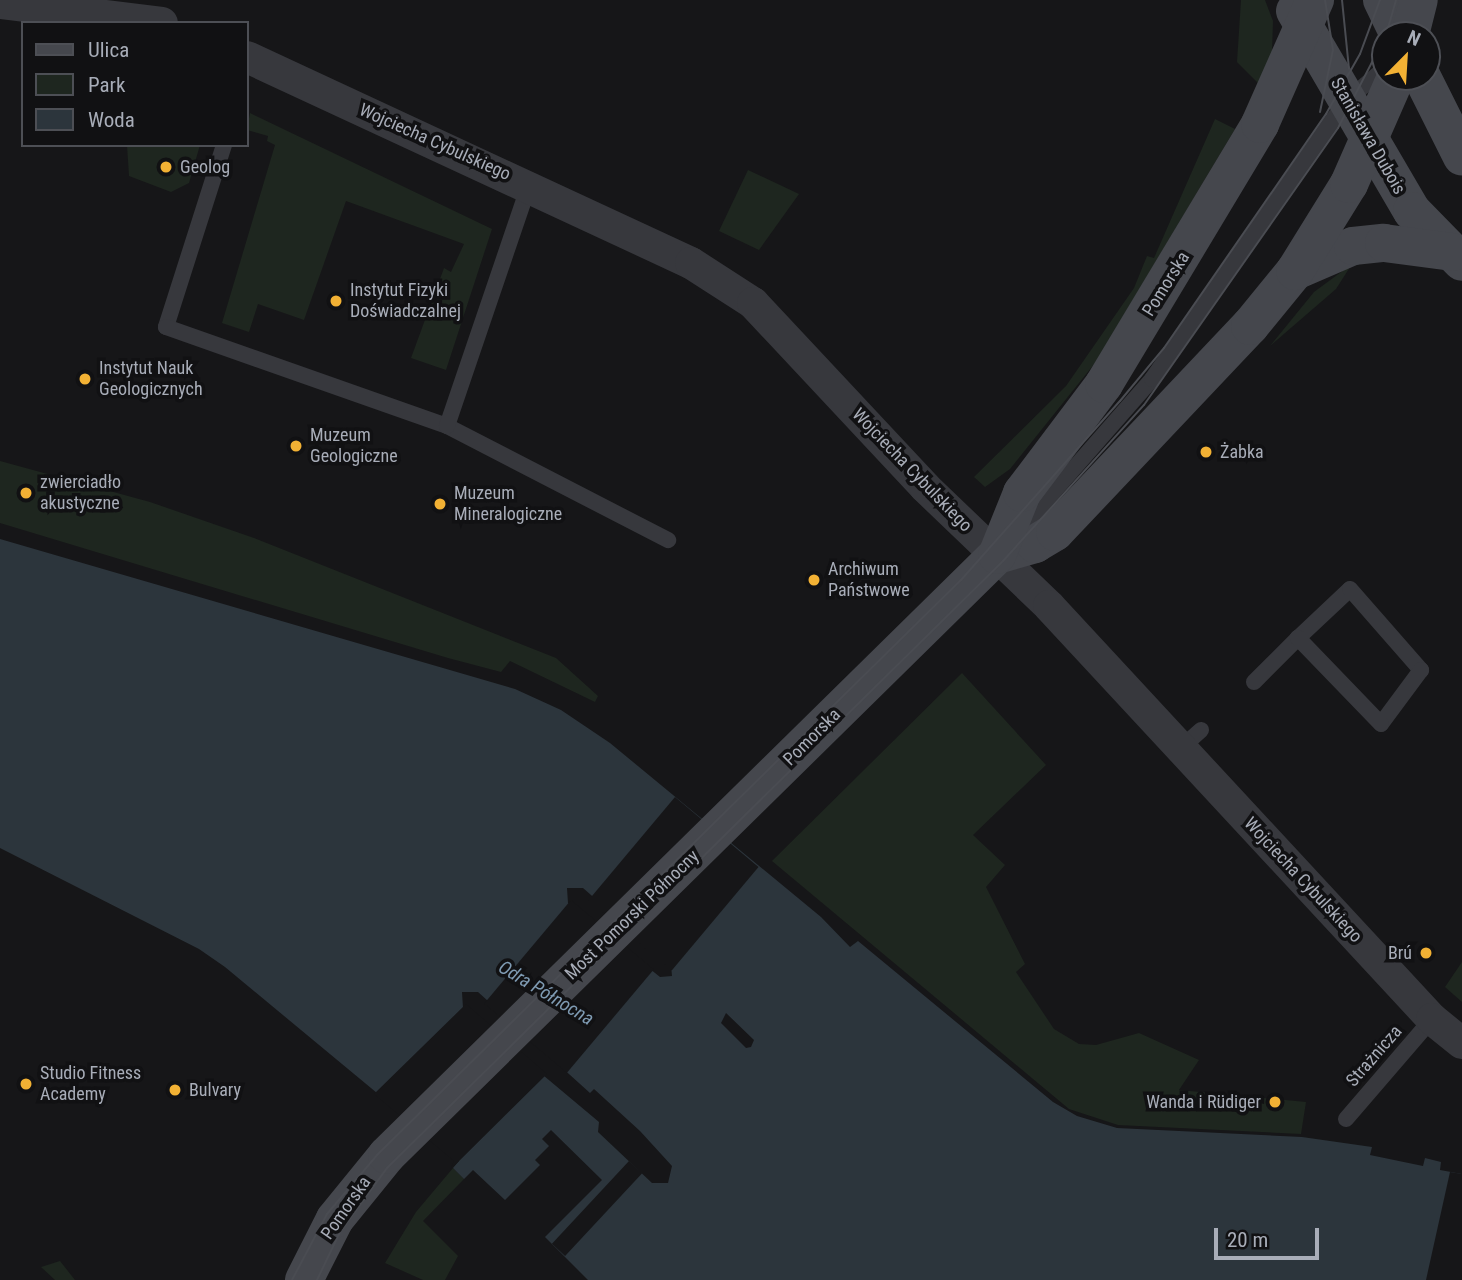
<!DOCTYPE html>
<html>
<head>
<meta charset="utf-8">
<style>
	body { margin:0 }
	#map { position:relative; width:1462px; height:1280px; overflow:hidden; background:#161618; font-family:"Roboto Condensed",sans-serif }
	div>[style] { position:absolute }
	.green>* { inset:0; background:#1e261f }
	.water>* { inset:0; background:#2c353c }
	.pier>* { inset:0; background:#161618; transform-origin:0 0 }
	.lane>* { height:16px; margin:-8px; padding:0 8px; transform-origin:8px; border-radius:8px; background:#37383d }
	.street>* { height:32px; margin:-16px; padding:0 16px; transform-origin:16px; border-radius:16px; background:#37383d }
	.secondary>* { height:38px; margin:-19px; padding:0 19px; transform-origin:19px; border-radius:19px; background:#45474d }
	.tram>* { height:2px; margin:-1px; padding:0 1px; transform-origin:1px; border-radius:1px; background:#4a4c52 }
	.dots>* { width:19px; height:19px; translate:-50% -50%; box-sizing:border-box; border:4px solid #111113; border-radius:50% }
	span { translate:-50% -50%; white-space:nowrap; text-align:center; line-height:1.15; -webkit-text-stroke:7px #111113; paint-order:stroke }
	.street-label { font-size:18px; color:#a8adb8 }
	.poi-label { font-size:18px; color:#a8adb8 }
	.left { translate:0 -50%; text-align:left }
	.right { translate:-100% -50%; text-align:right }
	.water-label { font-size:19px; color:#7f9bb3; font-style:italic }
	.legend { position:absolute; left:21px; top:21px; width:228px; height:126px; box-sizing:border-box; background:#111113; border:2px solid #4d4f55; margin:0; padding:9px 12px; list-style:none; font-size:21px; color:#a8adb8 }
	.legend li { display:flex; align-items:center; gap:14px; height:35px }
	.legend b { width:35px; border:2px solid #4d4f55 }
	.north { position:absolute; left:1371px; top:21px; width:70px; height:70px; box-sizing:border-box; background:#111113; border:2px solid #4d4f55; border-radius:50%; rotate:24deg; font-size:19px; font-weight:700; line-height:28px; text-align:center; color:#a8adb8 }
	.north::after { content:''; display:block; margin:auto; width:24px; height:32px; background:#f2b134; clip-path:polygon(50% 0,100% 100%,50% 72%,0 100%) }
	.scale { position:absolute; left:1214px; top:1228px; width:105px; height:32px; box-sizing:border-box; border:4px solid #a8adb8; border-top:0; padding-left:9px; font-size:21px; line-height:24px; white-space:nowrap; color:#a8adb8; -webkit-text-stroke:5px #111113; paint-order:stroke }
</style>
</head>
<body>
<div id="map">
	<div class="green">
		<i style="clip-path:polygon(1241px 0,1265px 0,1273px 21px,1272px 52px,1258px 83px,1237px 62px)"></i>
		<i style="clip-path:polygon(250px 113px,492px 229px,446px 370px,411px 358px,444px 268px,451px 272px,464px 244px,346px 201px,304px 320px,258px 304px,249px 332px,222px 323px,275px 145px,267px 141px,268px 136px,247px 130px)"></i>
		<i style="clip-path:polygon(1215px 119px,1235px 129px,1095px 363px,1010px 469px,985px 487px,974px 477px,1066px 386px,1134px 288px,1147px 256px,1154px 258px)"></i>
		<i style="clip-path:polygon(127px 145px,200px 145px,189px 183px,171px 192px,129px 176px)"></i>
		<i style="clip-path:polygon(748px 170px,799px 194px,759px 250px,719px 231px)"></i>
		<i style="clip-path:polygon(1352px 264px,1336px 289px,1270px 346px,1314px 292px)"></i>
		<i style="clip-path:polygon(0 461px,150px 502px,254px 538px,556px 658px,598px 696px,595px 702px,510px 661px,501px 672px,448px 658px,0 523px)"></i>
		<i style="clip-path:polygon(962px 673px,1046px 765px,973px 835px,1005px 865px,986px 887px,1025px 964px,1016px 972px,1054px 1029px,1079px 1044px,1096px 1045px,1139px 1033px,1199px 1060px,1179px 1090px,1306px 1102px,1301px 1134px,1118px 1125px,1069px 1109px,772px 861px)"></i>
		<i style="clip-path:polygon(1462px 962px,1462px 1002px,1445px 987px)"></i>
		<i style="clip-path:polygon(453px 1168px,464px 1179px,423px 1221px,458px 1256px,445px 1280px,423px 1280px,385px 1263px,416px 1212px)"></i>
		<i style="clip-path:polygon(60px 1261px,75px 1280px,55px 1280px,41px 1267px)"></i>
	</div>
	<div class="water">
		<i style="clip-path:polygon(evenodd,0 539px,515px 689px,561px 710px,610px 743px,821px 917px,850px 947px,858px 941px,1053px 1102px,1077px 1116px,1117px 1128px,1302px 1137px,1372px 1147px,1370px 1155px,1423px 1166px,1425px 1158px,1441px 1162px,1440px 1170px,1462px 1174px,1462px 1280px,588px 1280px,545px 1237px,602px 1180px,551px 1130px,542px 1139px,549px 1146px,535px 1160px,540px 1165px,505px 1200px,473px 1170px,464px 1179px,453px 1168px,459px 1161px,225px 967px,199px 949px,0 848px,0 539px,567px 888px,583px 888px,671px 965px,672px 976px,660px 977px,568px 903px,567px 888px,0 539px,462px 992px,478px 992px,590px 1093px,594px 1089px,640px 1131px,672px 1166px,668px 1183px,652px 1183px,598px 1132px,599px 1122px,463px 1008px,462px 992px,0 539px,726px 1013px,754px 1040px,751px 1047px,746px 1048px,721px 1023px,726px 1013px)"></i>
	</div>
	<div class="pier">
		<i style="left:675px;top:797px;width:109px;height:135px;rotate:40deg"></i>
		<i style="left:571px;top:900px;width:108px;height:135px;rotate:40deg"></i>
		<i style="clip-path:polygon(466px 1004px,547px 1074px,450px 1170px,454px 1161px,374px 1094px)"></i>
		<i style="left:629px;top:1161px;width:18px;height:113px;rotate:43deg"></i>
		<i style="clip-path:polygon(1450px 1172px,1462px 1174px,1462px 1280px,1426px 1280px)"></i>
	</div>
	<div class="lane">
		<i style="left:224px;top:145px;width:191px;rotate:107.7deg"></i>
		<i style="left:166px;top:327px;width:298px;rotate:19.4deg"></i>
		<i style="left:447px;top:426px;width:249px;rotate:27.3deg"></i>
		<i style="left:447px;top:426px;width:255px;rotate:-71.2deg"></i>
		<i style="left:1020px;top:530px;width:201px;rotate:-48.8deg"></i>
		<i style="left:1152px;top:379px;width:339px;rotate:-55.1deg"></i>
		<i style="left:1346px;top:101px;width:51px;rotate:-40.2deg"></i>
		<i style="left:1254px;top:682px;width:62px;rotate:-45deg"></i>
		<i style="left:1298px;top:638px;width:71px;rotate:-43.3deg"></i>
		<i style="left:1350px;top:589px;width:108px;rotate:48.8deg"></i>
		<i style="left:1421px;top:670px;width:67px;rotate:126.5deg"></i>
		<i style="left:1381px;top:724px;width:120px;rotate:-134deg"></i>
		<i style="left:1181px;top:748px;width:27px;rotate:-42deg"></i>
		<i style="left:1346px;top:1119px;width:132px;rotate:-49.3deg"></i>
	</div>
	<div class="street">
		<i style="left:0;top:3px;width:163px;rotate:7deg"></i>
		<i style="left:247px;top:57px;width:489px;rotate:24.9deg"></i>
		<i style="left:691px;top:263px;width:74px;rotate:32.8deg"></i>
		<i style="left:753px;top:303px;width:252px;rotate:46.9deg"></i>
		<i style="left:925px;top:487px;width:172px;rotate:43.8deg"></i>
		<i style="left:1049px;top:606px;width:563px;rotate:47.16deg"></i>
		<i style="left:1432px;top:1019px;width:38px;rotate:39deg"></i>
	</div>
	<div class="secondary">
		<i style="left:1382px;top:0;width:39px;rotate:64deg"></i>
		<i style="left:1295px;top:11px;width:232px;rotate:59.7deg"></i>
		<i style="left:1412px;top:211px;width:71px;rotate:45.6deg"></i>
		<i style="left:1410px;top:35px;width:36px;rotate:-76deg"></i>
		<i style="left:1422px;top:77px;width:89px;rotate:63.4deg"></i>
		<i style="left:1295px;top:271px;width:63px;rotate:-23.3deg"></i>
		<i style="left:1353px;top:246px;width:31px;rotate:-6deg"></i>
		<i style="left:1384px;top:243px;width:69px;rotate:7.5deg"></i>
		<i style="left:997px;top:555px;width:40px;rotate:-16deg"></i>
		<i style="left:1035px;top:544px;width:23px;rotate:-31deg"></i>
		<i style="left:1055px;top:532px;width:284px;rotate:-46.6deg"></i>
		<i style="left:1250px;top:326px;width:71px;rotate:-50.7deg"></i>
		<i style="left:1295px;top:271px;width:102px;rotate:-58.2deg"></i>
		<i style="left:1349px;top:184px;width:117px;rotate:-66.3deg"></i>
		<i style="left:304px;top:1280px;width:68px;rotate:-63.1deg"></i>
		<i style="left:335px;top:1219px;width:82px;rotate:-50.9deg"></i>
		<i style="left:387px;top:1155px;width:856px;rotate:-44.53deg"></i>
		<i style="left:997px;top:555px;width:67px;rotate:-68deg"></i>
		<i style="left:1022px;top:493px;width:136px;rotate:-53deg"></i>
		<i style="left:1104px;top:384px;width:303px;rotate:-59deg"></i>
		<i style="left:1260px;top:124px;width:136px;rotate:-66.1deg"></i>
	</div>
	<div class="tram">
		<i style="left:1342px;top:0;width:69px;rotate:84.2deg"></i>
		<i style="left:1386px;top:35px;width:36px;rotate:-74deg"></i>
		<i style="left:1320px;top:112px;width:63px;rotate:-78.2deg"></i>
		<i style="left:1333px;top:50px;width:51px;rotate:-99.1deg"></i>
		<i style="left:292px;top:1280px;width:75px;rotate:-62.1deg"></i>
		<i style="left:327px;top:1214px;width:77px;rotate:-49.7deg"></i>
		<i style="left:377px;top:1155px;width:820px;rotate:-44.56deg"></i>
		<i style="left:961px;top:580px;width:239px;rotate:-48.4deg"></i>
		<i style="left:1120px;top:401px;width:69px;rotate:-50.3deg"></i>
		<i style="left:1164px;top:348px;width:285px;rotate:-55.3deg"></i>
		<i style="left:1326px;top:114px;width:69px;rotate:-60.5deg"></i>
		<i style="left:1360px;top:54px;width:58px;rotate:-69.7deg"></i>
		<i style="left:317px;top:1280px;width:53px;rotate:-64.4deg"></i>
		<i style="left:340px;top:1232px;width:79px;rotate:-53.7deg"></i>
		<i style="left:387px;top:1168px;width:865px;rotate:-44.58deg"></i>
		<i style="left:1003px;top:561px;width:210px;rotate:-47.9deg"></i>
		<i style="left:1144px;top:405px;width:338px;rotate:-55deg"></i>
		<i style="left:1338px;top:128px;width:102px;rotate:-62.7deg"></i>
	</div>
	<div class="dots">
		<i style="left:166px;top:167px;background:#f2b134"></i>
		<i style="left:336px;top:301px;background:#f2b134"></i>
		<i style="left:85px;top:379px;background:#f2b134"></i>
		<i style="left:296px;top:446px;background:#f2b134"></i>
		<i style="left:1206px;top:452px;background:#f2b134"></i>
		<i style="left:26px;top:493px;background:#f2b134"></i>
		<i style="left:440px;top:504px;background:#f2b134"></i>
		<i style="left:814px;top:580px;background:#f2b134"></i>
		<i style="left:1426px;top:953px;background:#f2b134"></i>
		<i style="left:26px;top:1084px;background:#f2b134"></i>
		<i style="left:175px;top:1090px;background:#f2b134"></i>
		<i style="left:1275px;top:1102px;background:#f2b134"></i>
	</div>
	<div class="street-label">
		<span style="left:1368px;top:136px;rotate:60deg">Stanisława Dubois</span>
		<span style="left:435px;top:142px;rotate:24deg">Wojciecha Cybulskiego</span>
		<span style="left:1166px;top:284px;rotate:-58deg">Pomorska</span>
		<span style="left:912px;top:470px;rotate:46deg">Wojciecha Cybulskiego</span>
		<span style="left:812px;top:737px;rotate:-45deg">Pomorska</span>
		<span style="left:1303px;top:880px;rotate:47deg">Wojciecha Cybulskiego</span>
		<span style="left:632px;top:915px;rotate:-44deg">Most Pomorski Północny</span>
		<span style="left:1374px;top:1056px;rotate:-49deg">Strażnicza</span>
		<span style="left:346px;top:1208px;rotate:-55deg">Pomorska</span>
	</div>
	<div class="poi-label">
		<span class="left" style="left:180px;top:167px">Geolog</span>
		<span class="left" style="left:350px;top:301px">Instytut Fizyki<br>Doświadczalnej</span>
		<span class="left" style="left:99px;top:379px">Instytut Nauk<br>Geologicznych</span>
		<span class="left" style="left:310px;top:446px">Muzeum<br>Geologiczne</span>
		<span class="left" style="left:1220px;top:452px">Żabka</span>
		<span class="left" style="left:40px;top:493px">zwierciadło<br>akustyczne</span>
		<span class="left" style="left:454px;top:504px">Muzeum<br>Mineralogiczne</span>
		<span class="left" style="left:828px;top:580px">Archiwum<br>Państwowe</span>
		<span class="right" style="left:1412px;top:953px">Brú</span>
		<span class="left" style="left:40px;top:1084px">Studio Fitness<br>Academy</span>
		<span class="left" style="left:189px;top:1090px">Bulvary</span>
		<span class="right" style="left:1261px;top:1102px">Wanda i Rüdiger</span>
	</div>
	<div class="water-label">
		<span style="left:546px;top:993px;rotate:31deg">Odra Północna</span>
	</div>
	<ul class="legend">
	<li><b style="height:9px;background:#45474d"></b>Ulica</li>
	<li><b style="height:19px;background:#1e261f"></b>Park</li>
	<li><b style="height:19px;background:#2c353c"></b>Woda</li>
	</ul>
	<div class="north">N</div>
	<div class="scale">20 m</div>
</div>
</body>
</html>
